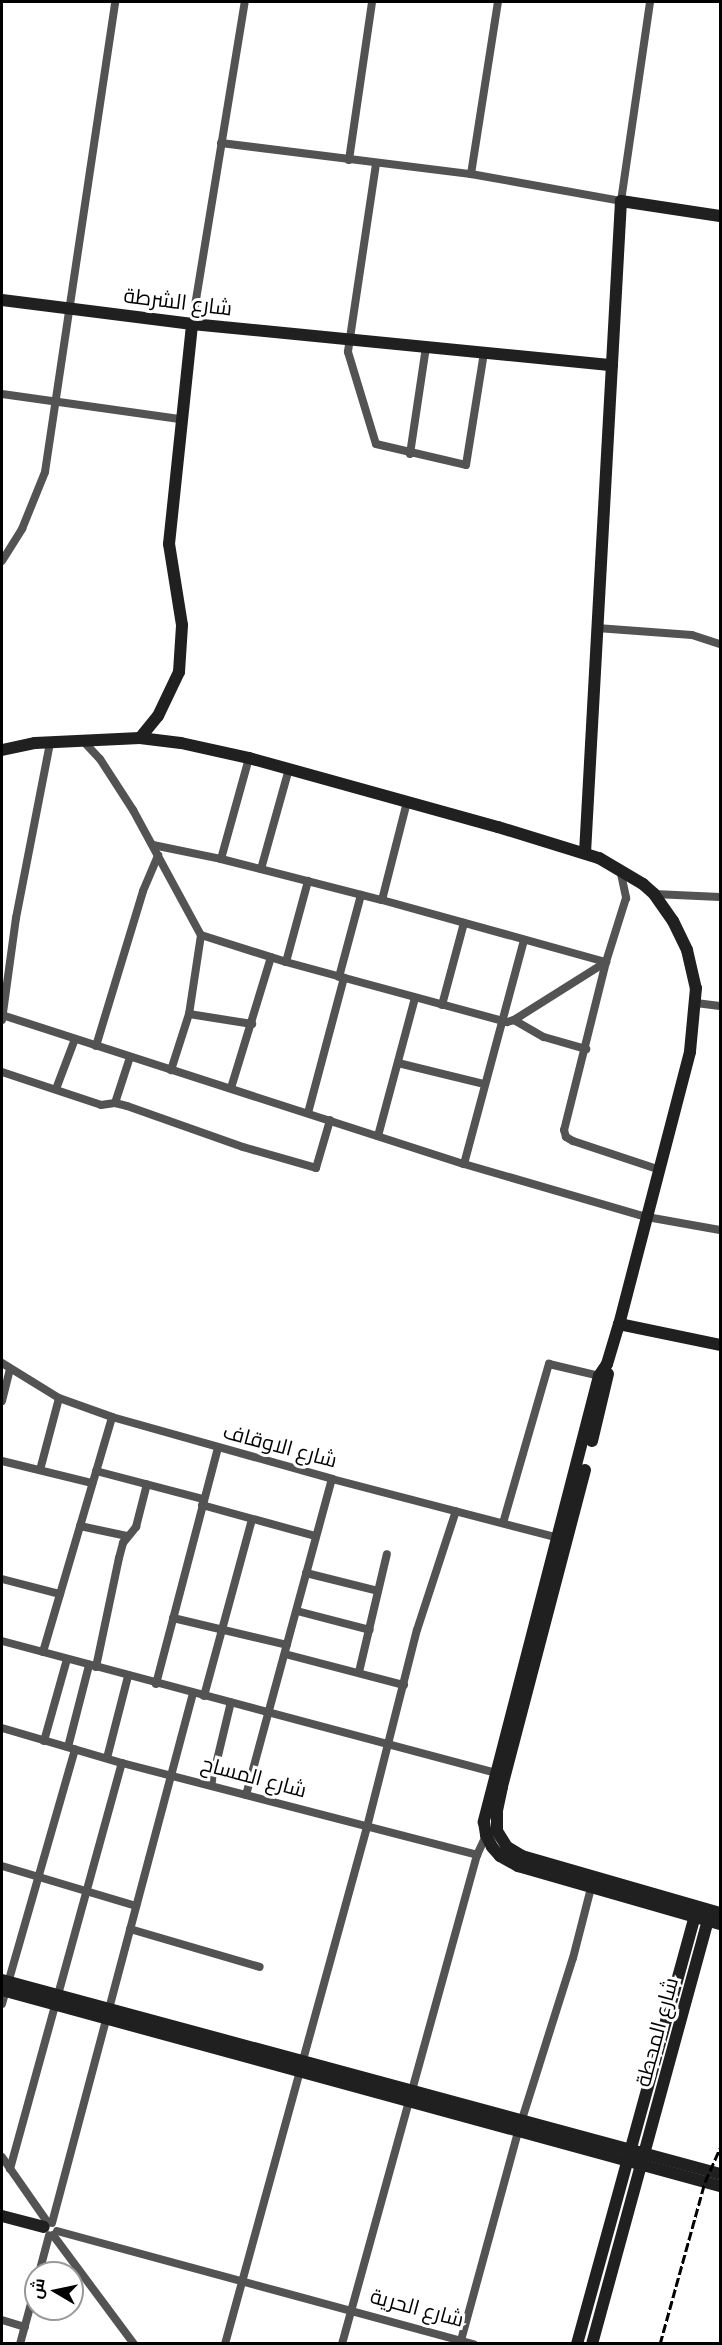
<!DOCTYPE html>
<html>
<head>
<meta charset="utf-8">
<style>
	body { margin:0 }
	#map { position:relative; width:722px; height:2345px; overflow:hidden; background:#fff; font-family:Figtree,Cairo,sans-serif }
	div>[style] { position:absolute }
	.street>* { height:8px; margin:-4px; padding:0 4px; transform-origin:4px; border-radius:4px; background:#535353 }
	.secondary>* { height:12px; margin:-6px; padding:0 6px; transform-origin:6px; border-radius:6px; background:#202020 }
	.rail>* { height:3px; margin-top:-1.5px; transform-origin:0; background:repeating-linear-gradient(90deg,#000 0 9px,transparent 0 12px) }
	span { translate:-50% -50%; white-space:nowrap; text-align:center; line-height:1.15; -webkit-text-stroke:6px #fff; paint-order:stroke }
	.street-label { font-size:21px; color:#000 }
	.frame { position:absolute; inset:0; border:3px solid #000; pointer-events:none }
	.north { position:absolute; left:24px; top:2261px; width:60px; height:60px; box-sizing:border-box; background:#fff; border:2px solid #999; border-radius:50%; rotate:279deg; font-size:16px; font-weight:700; line-height:24px; text-align:center; color:#000 }
	.north::after { content:''; display:block; margin:auto; width:21px; height:27px; background:#000; clip-path:polygon(50% 0,100% 100%,50% 72%,0 100%) }
</style>
</head>
<body>
<div id="map">
	<div class="street">
		<i style="left:221px;top:143px;width:252px;rotate:7.1deg"></i>
		<i style="left:471px;top:174px;width:152px;rotate:10.2deg"></i>
		<i style="left:621px;top:201px;width:201px;rotate:-81.7deg"></i>
		<i style="left:349px;top:160px;width:160px;rotate:-81.7deg"></i>
		<i style="left:376px;top:164px;width:190px;rotate:98.5deg"></i>
		<i style="left:348px;top:352px;width:96px;rotate:73.1deg"></i>
		<i style="left:376px;top:444px;width:92px;rotate:13.1deg"></i>
		<i style="left:466px;top:465px;width:113px;rotate:-80.9deg"></i>
		<i style="left:471px;top:174px;width:174px;rotate:-81.1deg"></i>
		<i style="left:192px;top:324px;width:326px;rotate:-80.7deg"></i>
		<i style="left:2px;top:394px;width:181px;rotate:8deg"></i>
		<i style="left:410px;top:454px;width:108px;rotate:-81.5deg"></i>
		<i style="left:2px;top:561px;width:38px;rotate:-58deg"></i>
		<i style="left:22px;top:529px;width:61px;rotate:-68deg"></i>
		<i style="left:45px;top:472px;width:475px;rotate:-81.5deg"></i>
		<i style="left:597px;top:628px;width:95px;rotate:4.2deg"></i>
		<i style="left:692px;top:635px;width:29px;rotate:18deg"></i>
		<i style="left:84px;top:742px;width:23px;rotate:47deg"></i>
		<i style="left:100px;top:759px;width:61px;rotate:57.1deg"></i>
		<i style="left:133px;top:810px;width:142px;rotate:61.5deg"></i>
		<i style="left:201px;top:935px;width:80px;rotate:98.6deg"></i>
		<i style="left:189px;top:1014px;width:59px;rotate:107.8deg"></i>
		<i style="left:153px;top:845px;width:69px;rotate:11.6deg"></i>
		<i style="left:221px;top:859px;width:166px;rotate:14.3deg"></i>
		<i style="left:382px;top:900px;width:232px;rotate:15.5deg"></i>
		<i style="left:221px;top:859px;width:105px;rotate:-74.5deg"></i>
		<i style="left:261px;top:869px;width:104px;rotate:-74.4deg"></i>
		<i style="left:620px;top:869px;width:30px;rotate:78deg"></i>
		<i style="left:626px;top:898px;width:67px;rotate:107.4deg"></i>
		<i style="left:606px;top:962px;width:173px;rotate:104deg"></i>
		<i style="left:564px;top:1130px;width:7px;rotate:74deg"></i>
		<i style="left:566px;top:1137px;width:8px;rotate:30deg"></i>
		<i style="left:573px;top:1141px;width:92px;rotate:18.4deg"></i>
		<i style="left:654px;top:894px;width:66px;rotate:2.6deg"></i>
		<i style="left:382px;top:900px;width:101px;rotate:-75.7deg"></i>
		<i style="left:201px;top:935px;width:89px;rotate:17.6deg"></i>
		<i style="left:286px;top:962px;width:229px;rotate:15.2deg"></i>
		<i style="left:507px;top:1022px;width:7px;rotate:-16deg"></i>
		<i style="left:514px;top:1020px;width:109px;rotate:-32.2deg"></i>
		<i style="left:286px;top:962px;width:84px;rotate:-74.8deg"></i>
		<i style="left:339px;top:977px;width:85px;rotate:-75deg"></i>
		<i style="left:696px;top:1003px;width:24px;rotate:7deg"></i>
		<i style="left:442px;top:1005px;width:85px;rotate:-75deg"></i>
		<i style="left:189px;top:1014px;width:64px;rotate:9deg"></i>
		<i style="left:2px;top:1015px;width:485px;rotate:17.9deg"></i>
		<i style="left:464px;top:1164px;width:191px;rotate:16.2deg"></i>
		<i style="left:647px;top:1217px;width:74px;rotate:10.1deg"></i>
		<i style="left:2px;top:1020px;width:103px;rotate:-82.2deg"></i>
		<i style="left:16px;top:918px;width:178px;rotate:-79deg"></i>
		<i style="left:514px;top:1020px;width:34px;rotate:30deg"></i>
		<i style="left:544px;top:1037px;width:44px;rotate:15.9deg"></i>
		<i style="left:96px;top:1046px;width:162px;rotate:-73.1deg"></i>
		<i style="left:143px;top:891px;width:39px;rotate:-67deg"></i>
		<i style="left:398px;top:1063px;width:89px;rotate:13.7deg"></i>
		<i style="left:2px;top:1072px;width:104px;rotate:18.4deg"></i>
		<i style="left:101px;top:1105px;width:14px;rotate:-8deg"></i>
		<i style="left:115px;top:1103px;width:12px;rotate:14deg"></i>
		<i style="left:127px;top:1106px;width:123px;rotate:19.5deg"></i>
		<i style="left:243px;top:1147px;width:76px;rotate:16deg"></i>
		<i style="left:316px;top:1168px;width:50px;rotate:-73.7deg"></i>
		<i style="left:231px;top:1088px;width:137px;rotate:-73deg"></i>
		<i style="left:56px;top:1089px;width:53px;rotate:-69.2deg"></i>
		<i style="left:115px;top:1103px;width:48px;rotate:-71.9deg"></i>
		<i style="left:308px;top:1113px;width:140px;rotate:-75.1deg"></i>
		<i style="left:378px;top:1136px;width:143px;rotate:-75deg"></i>
		<i style="left:464px;top:1164px;width:232px;rotate:-75deg"></i>
		<i style="left:2px;top:1363px;width:67px;rotate:31.6deg"></i>
		<i style="left:59px;top:1398px;width:56px;rotate:19.7deg"></i>
		<i style="left:112px;top:1417px;width:229px;rotate:15.7deg"></i>
		<i style="left:332px;top:1479px;width:234px;rotate:14.6deg"></i>
		<i style="left:2px;top:1401px;width:33px;rotate:-76deg"></i>
		<i style="left:2px;top:1461px;width:93px;rotate:13.7deg"></i>
		<i style="left:40px;top:1470px;width:74px;rotate:-75.2deg"></i>
		<i style="left:96px;top:1471px;width:111px;rotate:14.7deg"></i>
		<i style="left:202px;top:1505px;width:117px;rotate:15.3deg"></i>
		<i style="left:503px;top:1523px;width:166px;rotate:-73.9deg"></i>
		<i style="left:549px;top:1364px;width:57px;rotate:13.3deg"></i>
		<i style="left:80px;top:1526px;width:48px;rotate:12deg"></i>
		<i style="left:306px;top:1573px;width:74px;rotate:14deg"></i>
		<i style="left:2px;top:1579px;width:60px;rotate:14.5deg"></i>
		<i style="left:297px;top:1611px;width:75px;rotate:14.6deg"></i>
		<i style="left:173px;top:1618px;width:117px;rotate:13.3deg"></i>
		<i style="left:2px;top:1641px;width:515px;rotate:14.95deg"></i>
		<i style="left:43px;top:1652px;width:245px;rotate:-73.6deg"></i>
		<i style="left:285px;top:1654px;width:123px;rotate:14.6deg"></i>
		<i style="left:96px;top:1667px;width:111px;rotate:-78.1deg"></i>
		<i style="left:119px;top:1558px;width:16px;rotate:-75deg"></i>
		<i style="left:123px;top:1543px;width:21px;rotate:-51deg"></i>
		<i style="left:136px;top:1527px;width:44px;rotate:-75.7deg"></i>
		<i style="left:359px;top:1672px;width:121px;rotate:-76.7deg"></i>
		<i style="left:156px;top:1684px;width:244px;rotate:-75.3deg"></i>
		<i style="left:204px;top:1696px;width:183px;rotate:-74.8deg"></i>
		<i style="left:2px;top:1728px;width:125px;rotate:16.3deg"></i>
		<i style="left:122px;top:1763px;width:367px;rotate:14.5deg"></i>
		<i style="left:44px;top:1741px;width:85px;rotate:-74.3deg"></i>
		<i style="left:68px;top:1747px;width:85px;rotate:-75.6deg"></i>
		<i style="left:107px;top:1758px;width:85px;rotate:-75.6deg"></i>
		<i style="left:211px;top:1785px;width:85px;rotate:-76.5deg"></i>
		<i style="left:246px;top:1795px;width:327px;rotate:-74.8deg"></i>
		<i style="left:2px;top:1866px;width:140px;rotate:16.6deg"></i>
		<i style="left:130px;top:1929px;width:135px;rotate:16.3deg"></i>
		<i style="left:2px;top:2004px;width:265px;rotate:-74deg"></i>
		<i style="left:2px;top:2157px;width:80px;rotate:55.1deg"></i>
		<i style="left:10px;top:2169px;width:421px;rotate:-74.6deg"></i>
		<i style="left:52px;top:2223px;width:548px;rotate:-75.1deg"></i>
		<i style="left:57px;top:2231px;width:432px;rotate:15.2deg"></i>
		<i style="left:53px;top:2235px;width:136px;rotate:53.4deg"></i>
		<i style="left:39px;top:2273px;width:39px;rotate:-75deg"></i>
		<i style="left:2px;top:2320px;width:24px;rotate:17deg"></i>
		<i style="left:20px;top:2344px;width:61px;rotate:-74.8deg"></i>
		<i style="left:225px;top:2344px;width:536px;rotate:-74.64deg"></i>
		<i style="left:367px;top:1827px;width:203px;rotate:-75.8deg"></i>
		<i style="left:417px;top:1630px;width:125px;rotate:-71.9deg"></i>
		<i style="left:342px;top:2344px;width:507px;rotate:-74.57deg"></i>
		<i style="left:477px;top:1855px;width:23px;rotate:-65deg"></i>
		<i style="left:460px;top:2344px;width:220px;rotate:-74.7deg"></i>
		<i style="left:518px;top:2132px;width:182px;rotate:-72.5deg"></i>
		<i style="left:573px;top:1958px;width:72px;rotate:-75.6deg"></i>
	</div>
	<div class="secondary">
		<i style="left:2px;top:300px;width:192px;rotate:7.2deg"></i>
		<i style="left:192px;top:324px;width:422px;rotate:5.6deg"></i>
		<i style="left:140px;top:738px;width:28px;rotate:-51deg"></i>
		<i style="left:158px;top:716px;width:49px;rotate:-64.5deg"></i>
		<i style="left:179px;top:672px;width:47px;rotate:-86.3deg"></i>
		<i style="left:182px;top:625px;width:82px;rotate:-99.1deg"></i>
		<i style="left:169px;top:544px;width:221px;rotate:-84deg"></i>
		<i style="left:2px;top:750px;width:34px;rotate:-12deg"></i>
		<i style="left:35px;top:743px;width:105px;rotate:-2.7deg"></i>
		<i style="left:140px;top:738px;width:41px;rotate:7deg"></i>
		<i style="left:181px;top:743px;width:70px;rotate:12.4deg"></i>
		<i style="left:249px;top:758px;width:258px;rotate:15.5deg"></i>
		<i style="left:498px;top:827px;width:106px;rotate:17.1deg"></i>
		<i style="left:599px;top:858px;width:51px;rotate:30.6deg"></i>
		<i style="left:643px;top:884px;width:15px;rotate:42deg"></i>
		<i style="left:654px;top:894px;width:33px;rotate:55deg"></i>
		<i style="left:673px;top:921px;width:32px;rotate:64deg"></i>
		<i style="left:687px;top:950px;width:39px;rotate:77deg"></i>
		<i style="left:696px;top:988px;width:64px;rotate:95.4deg"></i>
		<i style="left:690px;top:1052px;width:281px;rotate:104.6deg"></i>
		<i style="left:619px;top:1324px;width:42px;rotate:106.7deg"></i>
		<i style="left:607px;top:1364px;width:14px;rotate:124deg"></i>
		<i style="left:599px;top:1376px;width:461px;rotate:104.5deg"></i>
		<i style="left:484px;top:1822px;width:13px;rotate:81deg"></i>
		<i style="left:486px;top:1835px;width:13px;rotate:63deg"></i>
		<i style="left:492px;top:1847px;width:12px;rotate:48deg"></i>
		<i style="left:500px;top:1856px;width:21px;rotate:29deg"></i>
		<i style="left:518px;top:1866px;width:210px;rotate:16deg"></i>
		<i style="left:585px;top:853px;width:653px;rotate:-86.84deg"></i>
		<i style="left:621px;top:201px;width:100px;rotate:8.6deg"></i>
		<i style="left:619px;top:1324px;width:103px;rotate:11.7deg"></i>
		<i style="left:592px;top:1441px;width:69px;rotate:-76.6deg"></i>
		<i style="left:585px;top:1470px;width:328px;rotate:104.7deg"></i>
		<i style="left:502px;top:1787px;width:24px;rotate:102deg"></i>
		<i style="left:497px;top:1810px;width:21px;rotate:90deg"></i>
		<i style="left:497px;top:1831px;width:19px;rotate:58deg"></i>
		<i style="left:507px;top:1847px;width:17px;rotate:31deg"></i>
		<i style="left:522px;top:1856px;width:206px;rotate:16.1deg"></i>
		<i style="left:2px;top:1980px;width:744px;rotate:15.12deg"></i>
		<i style="left:2px;top:1990px;width:744px;rotate:15.27deg"></i>
		<i style="left:2px;top:2216px;width:43px;rotate:14.7deg"></i>
		<i style="left:577px;top:2344px;width:449px;rotate:-74.6deg"></i>
		<i style="left:592px;top:2344px;width:446px;rotate:-74.7deg"></i>
	</div>
	<div class="rail">
		<i style="left:660px;top:2344px;width:168px;rotate:-74.5deg"></i>
		<i style="left:705px;top:2182px;width:37px;rotate:-66deg"></i>
	</div>
	<div class="street-label">
		<span style="left:178px;top:302px;rotate:7deg">شارع الشرطة</span>
		<span style="left:280px;top:1446px;rotate:15deg">شارع الاوقاف</span>
		<span style="left:254px;top:1777px;rotate:15deg">شارع المساح</span>
		<span style="left:657px;top:2032px;rotate:-75deg">شارع المحطة</span>
		<span style="left:417px;top:2308px;rotate:15deg">شارع الحرية</span>
	</div>
	<div class="frame"></div>
	<div class="north">ش</div>
</div>
</body>
</html>
